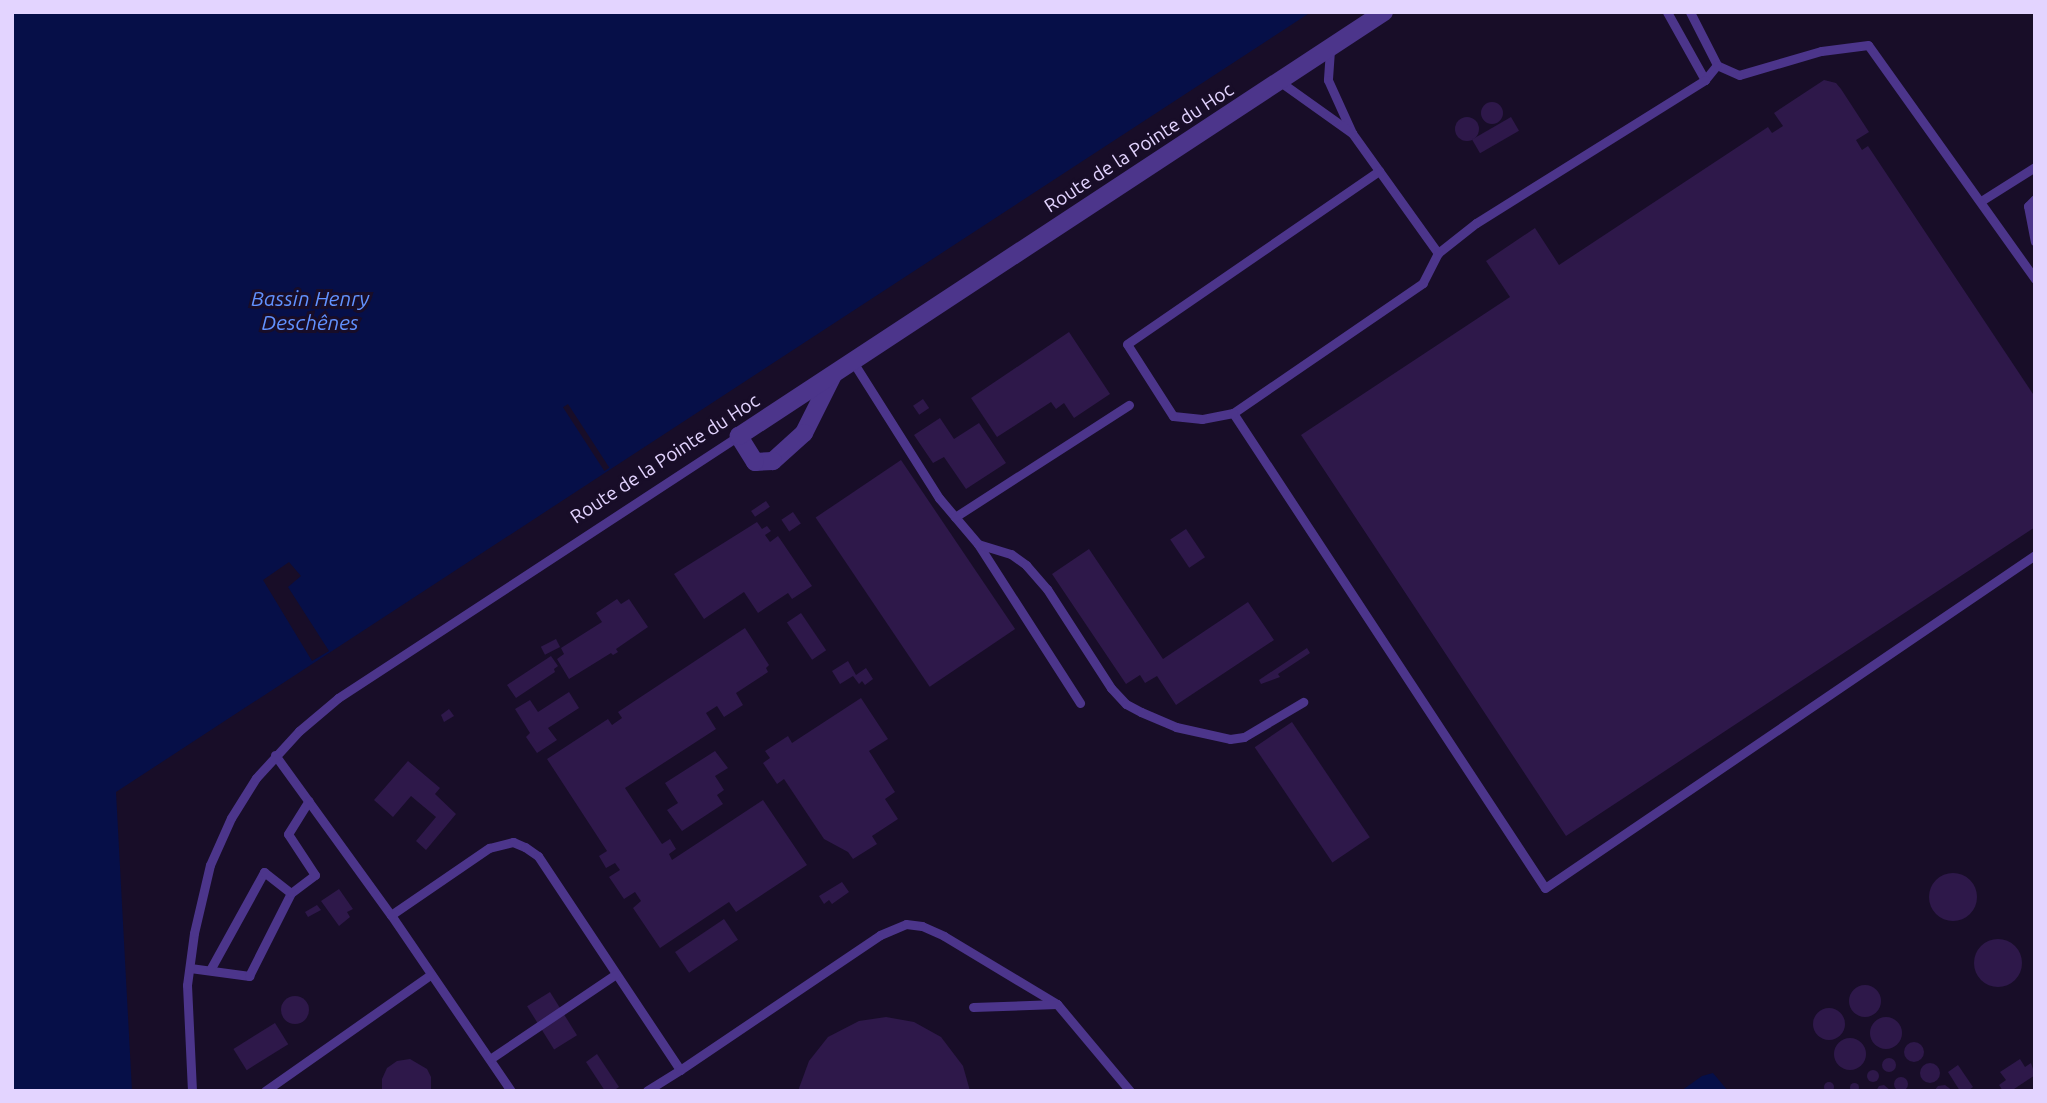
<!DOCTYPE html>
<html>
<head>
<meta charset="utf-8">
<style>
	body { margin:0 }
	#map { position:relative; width:2047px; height:1103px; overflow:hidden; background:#180d28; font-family:Ubuntu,sans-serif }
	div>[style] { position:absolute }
	.water>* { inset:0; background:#060f48 }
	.pier>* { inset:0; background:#180d28; transform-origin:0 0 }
	.building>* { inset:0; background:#2e184a; transform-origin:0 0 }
	.round { border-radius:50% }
	.service>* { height:9px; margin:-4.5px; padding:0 4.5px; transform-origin:4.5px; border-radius:4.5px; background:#4c358b }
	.minor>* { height:18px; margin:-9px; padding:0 9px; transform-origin:9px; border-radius:9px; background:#4c358b }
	span { translate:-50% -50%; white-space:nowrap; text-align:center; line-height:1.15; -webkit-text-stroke:6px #180d28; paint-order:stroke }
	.street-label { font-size:19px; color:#e3d4ff }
	.water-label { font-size:21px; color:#6292ff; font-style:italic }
	.frame { position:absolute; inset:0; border:14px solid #e3d4ff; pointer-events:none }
</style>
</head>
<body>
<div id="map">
	<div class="water">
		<i style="clip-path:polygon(12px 12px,1311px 12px,116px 792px,132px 1091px,12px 1091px)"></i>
		<i style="clip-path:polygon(1713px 1073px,1728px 1091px,1681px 1091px,1702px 1076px)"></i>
	</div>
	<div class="pier">
		<i style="left:568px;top:404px;width:76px;height:6px;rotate:57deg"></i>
		<i style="clip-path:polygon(289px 562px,301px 576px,288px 587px,329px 651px,312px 661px,263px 580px)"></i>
	</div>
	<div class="building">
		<i style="clip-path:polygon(1824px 80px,1836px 83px,1841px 89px,1869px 132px,1856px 140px,1862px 150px,1868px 146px,2035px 397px,2035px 527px,1566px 836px,1301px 435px,1510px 297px,1486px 261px,1535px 228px,1559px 265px,1768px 127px,1772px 133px,1783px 126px,1774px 113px)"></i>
		<i class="round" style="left:1481px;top:102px;width:22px;height:22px"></i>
		<i class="round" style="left:1455px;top:117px;width:24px;height:24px"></i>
		<i style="left:1511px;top:117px;width:16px;height:45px;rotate:60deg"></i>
		<i style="clip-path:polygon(1069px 332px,1110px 394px,1074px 418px,1064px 403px,1056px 409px,1051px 402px,997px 437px,971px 398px)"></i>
		<i style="left:923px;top:399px;width:11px;height:12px;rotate:56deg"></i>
		<i style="clip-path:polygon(940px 418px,954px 439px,979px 423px,1006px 463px,966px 489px,944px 457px,933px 463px,914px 435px)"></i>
		<i style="left:901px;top:460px;width:204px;height:103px;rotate:56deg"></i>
		<i style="left:766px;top:501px;width:7px;height:18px;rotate:56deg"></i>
		<i style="left:793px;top:512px;width:14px;height:14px;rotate:56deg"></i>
		<i style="clip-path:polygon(757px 522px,762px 529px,767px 526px,771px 531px,765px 535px,770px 542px,778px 536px,812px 586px,792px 599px,788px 593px,758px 613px,744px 592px,704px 619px,674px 574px)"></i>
		<i style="left:1186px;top:529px;width:34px;height:19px;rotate:56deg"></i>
		<i style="clip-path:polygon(1089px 549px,1163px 659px,1248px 602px,1274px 640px,1176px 705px,1157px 676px,1145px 683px,1140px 675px,1126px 684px,1052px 574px)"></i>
		<i style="clip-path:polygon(617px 599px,621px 604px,629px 599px,648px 627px,616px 649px,618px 652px,613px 655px,611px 653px,569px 679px,557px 659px,564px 654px,561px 648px,602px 622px,596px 613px)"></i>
		<i style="left:801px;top:613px;width:45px;height:17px;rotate:56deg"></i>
		<i style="clip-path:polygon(745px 628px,769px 665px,766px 668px,768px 672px,736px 693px,743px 705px,724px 717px,717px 706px,706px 713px,716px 729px,625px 788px,662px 844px,670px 839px,676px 849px,669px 854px,672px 860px,763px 800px,807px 865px,736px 912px,729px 902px,660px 948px,633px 908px,641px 901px,635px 892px,624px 899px,609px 877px,620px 870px,615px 863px,606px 868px,599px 856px,607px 851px,547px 759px,608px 719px,612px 725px,622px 718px,618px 712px)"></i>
		<i style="left:556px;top:639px;width:9px;height:17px;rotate:63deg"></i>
		<i style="clip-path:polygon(1307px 648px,1310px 653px,1278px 674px,1280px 677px,1261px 684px,1259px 680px)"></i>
		<i style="clip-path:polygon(551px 656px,558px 666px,554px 669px,555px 672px,516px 698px,507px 685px)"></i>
		<i style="clip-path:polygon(848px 661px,856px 675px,866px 668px,873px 679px,865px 685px,862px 681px,859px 684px,853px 676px,840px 684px,832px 671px)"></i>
		<i style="clip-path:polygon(569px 692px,579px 708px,548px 728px,557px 740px,537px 753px,526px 737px,530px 733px,515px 709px,530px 700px,538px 712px)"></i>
		<i style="clip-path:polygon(861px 698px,888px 739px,869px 751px,895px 792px,885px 799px,898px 819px,872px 836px,877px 844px,853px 859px,848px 852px,824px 839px,784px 779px,777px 784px,763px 763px,770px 758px,765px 751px,788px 736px,792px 743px)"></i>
		<i style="clip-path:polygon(449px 709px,454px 716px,444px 722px,441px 715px)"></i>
		<i style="left:1292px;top:722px;width:139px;height:45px;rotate:56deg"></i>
		<i style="clip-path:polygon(715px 751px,728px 768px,715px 776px,724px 790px,717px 795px,723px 804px,682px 831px,667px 810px,678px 803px,665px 783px)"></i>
		<i style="clip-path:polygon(408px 761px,440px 788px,435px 794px,456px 814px,426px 850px,416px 841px,436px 817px,411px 796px,393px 817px,374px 800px)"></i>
		<i class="round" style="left:1929px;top:873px;width:48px;height:48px"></i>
		<i style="clip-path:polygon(842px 882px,849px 892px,832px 904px,829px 900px,824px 904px,819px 896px)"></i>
		<i style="clip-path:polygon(339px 889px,353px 909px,347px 912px,350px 917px,339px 926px,321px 901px)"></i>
		<i style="clip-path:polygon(317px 905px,321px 910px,308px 917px,305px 912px)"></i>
		<i style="left:724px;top:919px;width:25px;height:59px;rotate:56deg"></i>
		<i class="round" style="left:1974px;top:939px;width:48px;height:48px"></i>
		<i class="round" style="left:1849px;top:985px;width:32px;height:32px"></i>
		<i style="left:550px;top:992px;width:51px;height:27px;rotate:58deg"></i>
		<i class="round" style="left:281px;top:996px;width:28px;height:28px"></i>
		<i class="round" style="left:1813px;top:1008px;width:32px;height:32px"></i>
		<i style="clip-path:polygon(886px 1017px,914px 1022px,941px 1037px,963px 1066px,970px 1091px,798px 1091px,809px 1061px,828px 1037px,859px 1021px)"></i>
		<i class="round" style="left:1870px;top:1017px;width:32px;height:32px"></i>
		<i style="left:275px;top:1023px;width:25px;height:49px;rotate:58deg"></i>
		<i class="round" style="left:1834px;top:1038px;width:32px;height:32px"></i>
		<i class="round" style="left:1904px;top:1042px;width:20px;height:20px"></i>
		<i style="clip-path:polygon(597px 1054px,619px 1087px,613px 1091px,605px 1091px,586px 1062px)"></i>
		<i class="round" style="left:1882px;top:1058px;width:14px;height:14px"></i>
		<i style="clip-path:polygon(410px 1059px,427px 1069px,431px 1077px,431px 1091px,382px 1091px,382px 1079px,387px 1068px,397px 1061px)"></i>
		<i style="clip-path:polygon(2020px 1059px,2025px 1067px,2031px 1063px,2035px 1075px,2011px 1091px,2003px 1091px,1999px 1085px,2006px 1080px,2000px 1072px)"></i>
		<i class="round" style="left:1920px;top:1063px;width:20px;height:20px"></i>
		<i style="clip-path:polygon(1958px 1065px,1973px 1087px,1968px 1091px,1960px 1091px,1948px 1072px)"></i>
		<i class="round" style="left:1867px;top:1070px;width:12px;height:12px"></i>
		<i class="round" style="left:1894px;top:1077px;width:14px;height:14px"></i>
		<i class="round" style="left:1824px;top:1082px;width:10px;height:10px"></i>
		<i class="round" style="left:1849.5px;top:1082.5px;width:9px;height:9px"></i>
		<i style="clip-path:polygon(1884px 1085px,1891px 1091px,1876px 1091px,1879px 1086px)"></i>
		<i style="clip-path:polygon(1945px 1085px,1953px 1091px,1934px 1091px,1938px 1086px)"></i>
	</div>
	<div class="service">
		<i style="left:1667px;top:12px;width:78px;rotate:60.8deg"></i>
		<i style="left:1690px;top:12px;width:59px;rotate:63deg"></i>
		<i style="left:1330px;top:50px;width:30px;rotate:94deg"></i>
		<i style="left:1328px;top:80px;width:58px;rotate:65.6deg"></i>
		<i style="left:1352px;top:133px;width:148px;rotate:54.4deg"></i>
		<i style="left:1279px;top:81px;width:90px;rotate:35.5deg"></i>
		<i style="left:2035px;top:199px;width:10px;rotate:135deg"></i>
		<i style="left:2028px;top:206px;width:36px;rotate:79deg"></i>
		<i style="left:1981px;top:201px;width:64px;rotate:-32.2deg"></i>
		<i style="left:2035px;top:279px;width:287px;rotate:-125.5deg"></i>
		<i style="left:1868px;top:45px;width:47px;rotate:172.7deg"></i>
		<i style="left:1821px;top:51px;width:85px;rotate:163.7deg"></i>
		<i style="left:1739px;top:75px;width:24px;rotate:-156deg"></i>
		<i style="left:1717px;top:65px;width:19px;rotate:129deg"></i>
		<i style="left:1705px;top:80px;width:270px;rotate:148deg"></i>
		<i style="left:1476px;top:223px;width:48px;rotate:141.7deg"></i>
		<i style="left:1438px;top:253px;width:34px;rotate:117deg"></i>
		<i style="left:1423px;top:283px;width:230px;rotate:145.6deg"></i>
		<i style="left:1233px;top:413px;width:568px;rotate:56.7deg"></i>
		<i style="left:1545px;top:888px;width:592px;rotate:-34.2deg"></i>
		<i style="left:853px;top:362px;width:161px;rotate:57.7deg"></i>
		<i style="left:939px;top:498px;width:60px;rotate:49.7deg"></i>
		<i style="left:978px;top:544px;width:189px;rotate:57.3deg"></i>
		<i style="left:1233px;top:413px;width:32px;rotate:169deg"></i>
		<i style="left:1202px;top:419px;width:29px;rotate:-174deg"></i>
		<i style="left:1173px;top:416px;width:85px;rotate:-122.6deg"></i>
		<i style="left:1127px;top:344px;width:306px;rotate:-34.5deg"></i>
		<i style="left:955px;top:517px;width:207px;rotate:-32.8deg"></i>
		<i style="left:978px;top:544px;width:34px;rotate:17deg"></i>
		<i style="left:1011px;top:554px;width:19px;rotate:36deg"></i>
		<i style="left:1026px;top:565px;width:32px;rotate:49deg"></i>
		<i style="left:1047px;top:589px;width:118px;rotate:57.1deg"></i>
		<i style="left:1111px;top:688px;width:22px;rotate:47deg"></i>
		<i style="left:1126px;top:704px;width:17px;rotate:28deg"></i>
		<i style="left:1141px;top:712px;width:38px;rotate:23deg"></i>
		<i style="left:1176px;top:727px;width:55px;rotate:12.5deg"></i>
		<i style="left:1230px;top:739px;width:14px;rotate:-8deg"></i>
		<i style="left:1244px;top:737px;width:69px;rotate:-30.7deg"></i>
		<i style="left:275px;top:755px;width:198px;rotate:54.1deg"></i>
		<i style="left:391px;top:915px;width:213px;rotate:55.7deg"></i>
		<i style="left:391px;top:915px;width:119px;rotate:-34.4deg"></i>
		<i style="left:489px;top:848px;width:25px;rotate:-14deg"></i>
		<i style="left:513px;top:842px;width:13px;rotate:23deg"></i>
		<i style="left:525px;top:847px;width:16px;rotate:35deg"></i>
		<i style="left:538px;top:856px;width:257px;rotate:56.4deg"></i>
		<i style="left:680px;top:1070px;width:39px;rotate:148deg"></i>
		<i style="left:190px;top:968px;width:60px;rotate:7.7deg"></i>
		<i style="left:249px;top:976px;width:93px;rotate:-63.2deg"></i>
		<i style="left:291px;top:893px;width:30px;rotate:-37deg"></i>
		<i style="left:315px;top:875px;width:49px;rotate:-123.4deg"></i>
		<i style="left:288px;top:834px;width:39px;rotate:-58deg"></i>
		<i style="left:210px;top:970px;width:112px;rotate:-61.1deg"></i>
		<i style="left:264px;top:872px;width:34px;rotate:38deg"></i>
		<i style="left:1057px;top:1004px;width:114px;rotate:50deg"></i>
		<i style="left:490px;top:1059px;width:152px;rotate:-34deg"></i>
		<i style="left:680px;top:1070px;width:241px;rotate:-34deg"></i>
		<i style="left:880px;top:935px;width:28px;rotate:-23deg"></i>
		<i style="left:906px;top:924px;width:16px;rotate:7deg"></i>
		<i style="left:922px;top:926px;width:24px;rotate:24deg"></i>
		<i style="left:944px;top:936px;width:132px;rotate:31deg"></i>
		<i style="left:1057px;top:1004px;width:84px;rotate:178deg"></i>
		<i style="left:192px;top:1091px;width:106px;rotate:-92.7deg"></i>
		<i style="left:187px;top:985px;width:52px;rotate:-82.3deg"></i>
		<i style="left:194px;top:933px;width:70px;rotate:-76.8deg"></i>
		<i style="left:210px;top:865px;width:51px;rotate:-65.9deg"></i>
		<i style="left:231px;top:818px;width:47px;rotate:-58deg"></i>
		<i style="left:256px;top:778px;width:64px;rotate:-47.5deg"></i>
		<i style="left:299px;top:731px;width:51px;rotate:-40.2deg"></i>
		<i style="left:338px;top:698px;width:479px;rotate:-33.2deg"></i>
		<i style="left:265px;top:1091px;width:202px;rotate:-35.1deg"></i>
	</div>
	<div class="minor">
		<i style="left:833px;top:375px;width:65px;rotate:116.6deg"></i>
		<i style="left:804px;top:433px;width:42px;rotate:137.9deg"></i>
		<i style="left:773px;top:461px;width:18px;rotate:177deg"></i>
		<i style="left:755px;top:462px;width:31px;rotate:-122deg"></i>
		<i style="left:739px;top:436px;width:772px;rotate:-33.32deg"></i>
	</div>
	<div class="street-label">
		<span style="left:1139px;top:148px;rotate:-33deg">Route de la Pointe du Hoc</span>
		<span style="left:665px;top:459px;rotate:-33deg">Route de la Pointe du Hoc</span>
	</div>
	<div class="water-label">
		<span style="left:310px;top:310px">Bassin Henry<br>Deschênes</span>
	</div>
	<div class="frame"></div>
</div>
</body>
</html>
